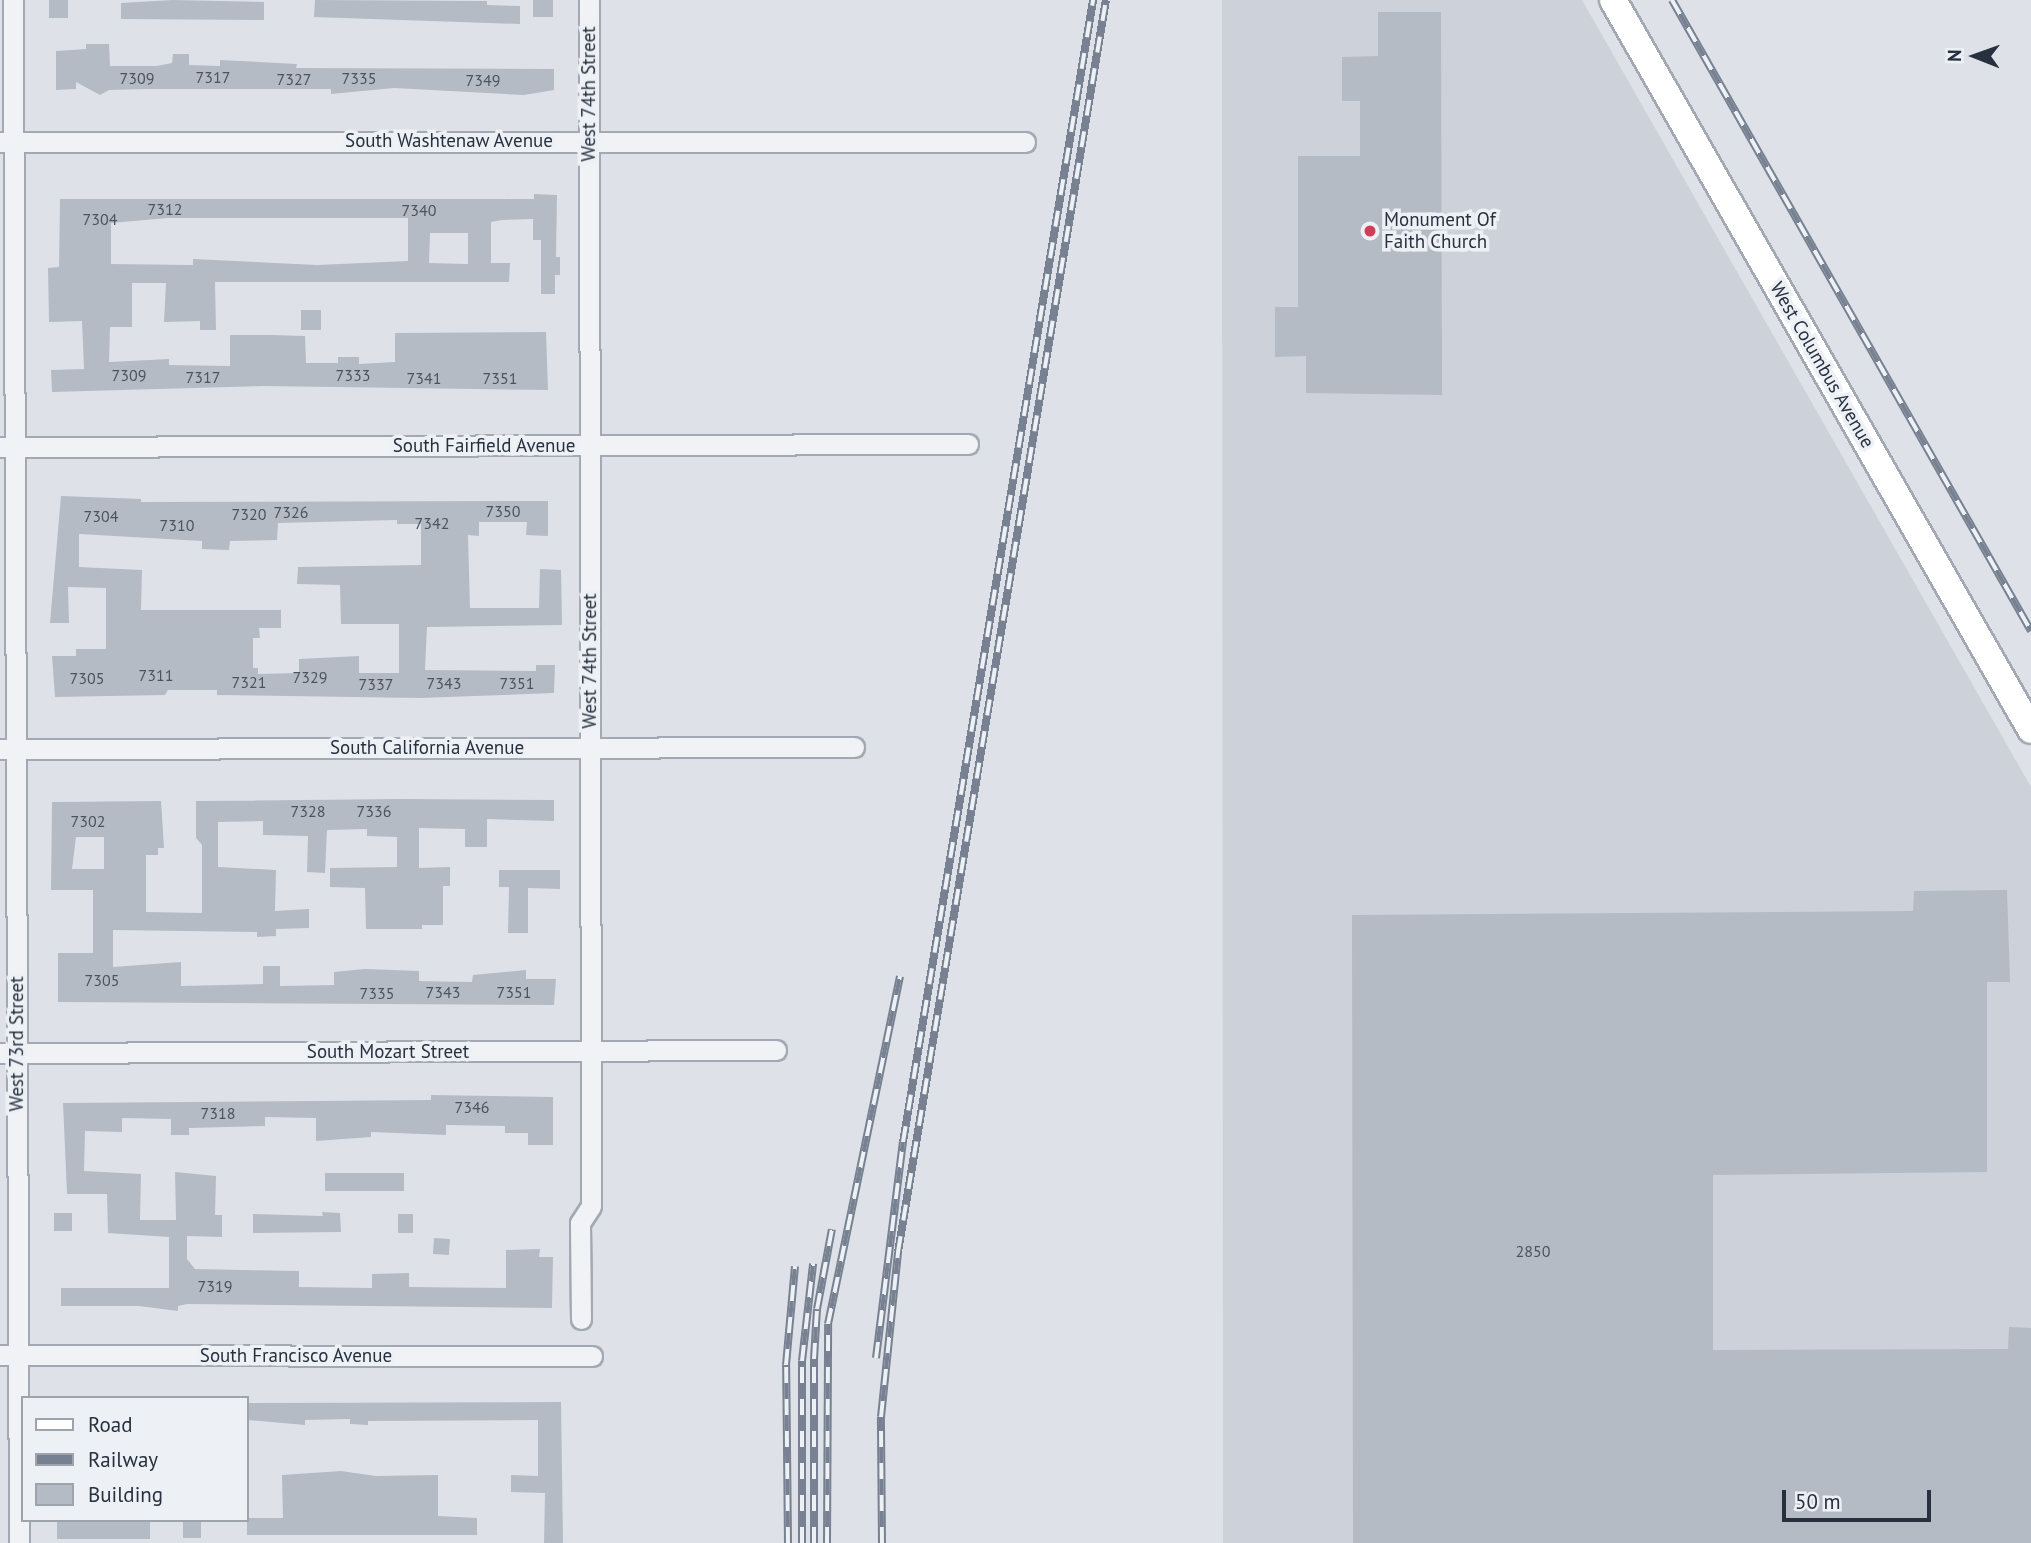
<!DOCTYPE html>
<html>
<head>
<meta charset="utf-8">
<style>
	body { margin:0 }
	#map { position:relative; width:2031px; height:1543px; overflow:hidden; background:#dee2e8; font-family:"PT Sans",sans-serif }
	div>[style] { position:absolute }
	.built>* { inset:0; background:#ccd1da }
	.building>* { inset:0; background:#b5bbc4; transform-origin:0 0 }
	.roads { filter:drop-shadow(2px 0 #a3a9b2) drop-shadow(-2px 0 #a3a9b2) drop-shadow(0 2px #a3a9b2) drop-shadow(0 -2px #a3a9b2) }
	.street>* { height:19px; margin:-9.5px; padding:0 9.5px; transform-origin:9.5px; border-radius:9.5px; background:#f0f2f6 }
	.secondary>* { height:26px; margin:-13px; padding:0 13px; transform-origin:13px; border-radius:13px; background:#fff }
	.rail>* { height:8px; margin-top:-4px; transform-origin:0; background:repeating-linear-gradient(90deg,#edf1f5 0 16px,#778191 0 32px); box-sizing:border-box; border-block:2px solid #778191 }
	.dots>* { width:19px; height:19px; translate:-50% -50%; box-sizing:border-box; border:4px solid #edf1f5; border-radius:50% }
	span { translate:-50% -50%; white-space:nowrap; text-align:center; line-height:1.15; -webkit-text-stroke:7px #edf1f5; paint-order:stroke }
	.number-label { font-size:16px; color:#4a5360 }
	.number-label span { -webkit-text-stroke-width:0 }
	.street-label { font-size:19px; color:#27303f }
	.poi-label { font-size:19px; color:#27303f }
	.left { translate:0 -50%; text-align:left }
	.legend { position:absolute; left:21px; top:1396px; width:228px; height:126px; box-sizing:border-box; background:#edf1f5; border:2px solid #9ea4ac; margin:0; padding:9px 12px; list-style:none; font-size:21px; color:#27303f }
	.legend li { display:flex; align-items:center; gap:14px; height:35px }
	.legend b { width:35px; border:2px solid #9ea4ac }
	.north { position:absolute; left:1940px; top:21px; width:70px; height:70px; -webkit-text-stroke:5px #edf1f5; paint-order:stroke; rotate:271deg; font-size:19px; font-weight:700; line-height:28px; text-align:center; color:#27303f }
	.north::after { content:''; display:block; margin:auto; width:24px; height:32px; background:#27303f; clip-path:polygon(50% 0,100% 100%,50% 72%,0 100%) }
	.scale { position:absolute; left:1782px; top:1490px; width:149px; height:32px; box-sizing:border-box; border:4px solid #27303f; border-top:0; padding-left:9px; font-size:21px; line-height:24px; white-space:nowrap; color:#27303f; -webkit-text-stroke:5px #edf1f5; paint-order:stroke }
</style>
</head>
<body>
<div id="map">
	<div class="built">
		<i style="clip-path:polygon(1222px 0,1582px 0,2031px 787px,2031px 1543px,1223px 1543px)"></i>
	</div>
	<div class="building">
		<i style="left:68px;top:0;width:18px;height:19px;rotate:90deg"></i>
		<i style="clip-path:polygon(173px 0,264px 2px,264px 20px,121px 19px,121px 3px)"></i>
		<i style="clip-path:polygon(315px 0,487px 1px,487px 5px,520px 6px,520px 24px,314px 17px)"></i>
		<i style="left:533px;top:0;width:20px;height:17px"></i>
		<i style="clip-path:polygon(1378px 12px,1441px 12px,1442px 395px,1306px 393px,1306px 356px,1275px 357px,1275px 307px,1298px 307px,1298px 156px,1360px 156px,1360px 101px,1342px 101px,1342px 57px,1378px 56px)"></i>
		<i style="clip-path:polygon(86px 44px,109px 44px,110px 66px,157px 66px,172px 63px,173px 54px,189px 54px,189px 65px,220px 66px,220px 60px,297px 64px,296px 68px,554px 69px,554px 90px,524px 95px,394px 88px,331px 94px,331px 89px,147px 89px,109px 90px,100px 95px,76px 82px,76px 89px,56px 90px,56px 51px,86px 49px)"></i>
		<i style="clip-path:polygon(evenodd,534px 194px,557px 195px,556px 257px,560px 257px,560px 275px,555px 275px,555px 294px,541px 294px,541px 240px,533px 240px,533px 219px,502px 220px,491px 222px,491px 263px,510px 263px,509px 282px,215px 282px,216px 330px,200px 330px,200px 321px,164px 322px,166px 283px,132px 283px,132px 327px,110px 327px,109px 362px,169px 359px,169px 365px,230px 366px,230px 335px,273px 335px,305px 336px,306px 363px,338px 363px,338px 357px,359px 357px,359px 364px,395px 362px,395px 333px,546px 332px,548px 390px,264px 386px,52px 392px,51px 370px,84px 369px,82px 321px,49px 322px,48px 268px,59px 267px,60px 199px,534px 199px,534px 194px,168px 218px,408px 218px,408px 261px,317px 265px,193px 259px,193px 265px,111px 264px,111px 223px,168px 218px,534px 194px,430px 233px,468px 233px,468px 264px,429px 263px,430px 233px)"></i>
		<i style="left:301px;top:310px;width:20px;height:20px"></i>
		<i style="clip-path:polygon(evenodd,61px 496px,141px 499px,141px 502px,548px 501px,548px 536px,526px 535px,527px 522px,479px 522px,479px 536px,468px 535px,470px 608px,539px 608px,540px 569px,561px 570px,562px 625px,427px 627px,425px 670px,536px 671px,536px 665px,555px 665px,554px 693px,420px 698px,217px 695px,217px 690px,168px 690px,165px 695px,55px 697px,52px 656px,76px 656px,76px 649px,106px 649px,106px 588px,68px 587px,69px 623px,50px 623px,61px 496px,397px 520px,397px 524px,421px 524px,421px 565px,298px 567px,297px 584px,340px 585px,341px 624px,399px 624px,399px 673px,359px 673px,359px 656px,299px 659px,299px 673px,258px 674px,258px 668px,253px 668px,253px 638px,260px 638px,259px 628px,281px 628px,281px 610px,141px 610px,142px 570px,79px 567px,79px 534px,202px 541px,202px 549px,229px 550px,230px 541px,277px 540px,278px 523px,397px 520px)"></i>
		<i style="clip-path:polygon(evenodd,401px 799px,554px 800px,554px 821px,487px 819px,487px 847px,465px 847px,465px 829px,419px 828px,419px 868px,450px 867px,450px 886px,443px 886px,443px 925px,422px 925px,422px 929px,366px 929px,365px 888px,330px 887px,330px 868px,397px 867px,397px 837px,367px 836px,367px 829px,327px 830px,325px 873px,307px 872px,308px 836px,263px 835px,263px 821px,218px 822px,218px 867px,276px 870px,275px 911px,309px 909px,309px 928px,276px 929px,276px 936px,257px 937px,257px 932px,113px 930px,113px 967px,181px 962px,181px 986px,263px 984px,263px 966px,280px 966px,280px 986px,334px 985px,334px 972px,365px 969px,419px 971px,419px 981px,472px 982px,473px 975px,526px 970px,526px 979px,556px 979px,554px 1005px,58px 1002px,58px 953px,93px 953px,93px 890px,51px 890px,52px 802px,161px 801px,164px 848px,158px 848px,158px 855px,146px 855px,146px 912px,202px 913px,202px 845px,196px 838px,196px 801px,401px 799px,76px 837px,104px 837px,104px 869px,72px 869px,76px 837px)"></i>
		<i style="clip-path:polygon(499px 870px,560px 870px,560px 889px,528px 888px,528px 933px,508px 933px,509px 887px,499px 887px)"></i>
		<i style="clip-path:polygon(2007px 890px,2010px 982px,1987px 982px,1987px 1172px,1713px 1175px,1713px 1350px,2008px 1349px,2009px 1327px,2031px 1328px,2031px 1543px,1353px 1543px,1352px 915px,1913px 911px,1914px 891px)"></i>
		<i style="clip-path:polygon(431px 1095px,553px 1097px,553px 1145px,528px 1145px,528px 1133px,505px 1133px,505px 1126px,446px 1125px,446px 1135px,371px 1132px,371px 1137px,316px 1141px,316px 1118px,265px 1117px,265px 1126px,189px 1128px,189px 1135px,171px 1135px,171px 1119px,122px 1118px,122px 1132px,85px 1131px,84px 1171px,141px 1174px,140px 1220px,176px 1220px,175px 1172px,216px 1176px,215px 1215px,222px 1215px,222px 1237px,187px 1236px,187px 1259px,195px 1269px,299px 1271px,299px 1287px,372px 1288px,372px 1274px,409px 1273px,409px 1287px,506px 1288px,506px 1250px,540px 1249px,539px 1257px,553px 1257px,552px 1308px,187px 1304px,178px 1306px,178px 1311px,139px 1306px,61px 1306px,61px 1288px,169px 1288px,169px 1237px,108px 1233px,107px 1194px,67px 1194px,63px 1103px,431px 1100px)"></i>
		<i style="left:404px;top:1173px;width:18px;height:79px;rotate:90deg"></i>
		<i style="clip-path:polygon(322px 1212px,340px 1213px,341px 1232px,253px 1233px,253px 1214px,323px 1216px)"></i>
		<i style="left:54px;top:1213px;width:18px;height:18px"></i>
		<i style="left:413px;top:1214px;width:19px;height:15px;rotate:90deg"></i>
		<i style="left:434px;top:1238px;width:16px;height:16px;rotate:4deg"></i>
		<i style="clip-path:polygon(561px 1402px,563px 1543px,544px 1543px,545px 1493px,511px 1492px,511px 1475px,538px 1476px,538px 1420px,368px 1421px,368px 1425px,350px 1424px,350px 1419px,305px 1420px,305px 1425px,247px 1420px,247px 1403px)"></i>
		<i style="clip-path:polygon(341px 1471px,376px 1476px,438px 1475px,438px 1516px,477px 1518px,477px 1535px,247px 1535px,247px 1518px,283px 1518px,282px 1475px)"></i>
		<i style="left:57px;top:1520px;width:93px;height:19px"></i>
		<i style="left:183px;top:1520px;width:18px;height:18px"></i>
	</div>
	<div class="roads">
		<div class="street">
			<i style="left:13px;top:0;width:1543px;rotate:89.78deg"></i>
			<i style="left:0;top:142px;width:1025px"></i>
			<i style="left:0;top:447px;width:968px;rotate:-0.18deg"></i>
			<i style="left:0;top:749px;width:854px;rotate:-0.13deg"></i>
			<i style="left:0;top:1053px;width:776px;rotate:-0.22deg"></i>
			<i style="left:581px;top:1319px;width:96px;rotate:-90.6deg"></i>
			<i style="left:580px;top:1223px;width:20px;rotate:-57deg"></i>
			<i style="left:591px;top:1206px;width:1206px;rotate:-90.1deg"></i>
			<i style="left:0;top:1355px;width:592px;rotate:0.1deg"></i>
		</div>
		<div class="secondary">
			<i style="left:1613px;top:0;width:841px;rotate:60.2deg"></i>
		</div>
	</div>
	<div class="rail">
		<i style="left:1672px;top:0;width:726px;rotate:60.36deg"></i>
		<i style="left:876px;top:1358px;width:218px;rotate:-82.9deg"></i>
		<i style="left:903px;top:1142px;width:1158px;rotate:-80.55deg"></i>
		<i style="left:788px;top:1543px;width:178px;rotate:-90.6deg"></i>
		<i style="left:786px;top:1365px;width:99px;rotate:-84.8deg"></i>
		<i style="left:802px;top:1543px;width:182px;rotate:-90deg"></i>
		<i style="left:802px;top:1361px;width:98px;rotate:-83.5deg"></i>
		<i style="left:814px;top:1543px;width:184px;rotate:-90deg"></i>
		<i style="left:814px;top:1359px;width:50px;rotate:-86.6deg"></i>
		<i style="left:817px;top:1309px;width:81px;rotate:-79.4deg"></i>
		<i style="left:827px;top:1543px;width:219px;rotate:-89.7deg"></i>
		<i style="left:828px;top:1324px;width:355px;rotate:-78.3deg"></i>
		<i style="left:882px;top:1543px;width:126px;rotate:-90.5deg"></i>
		<i style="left:881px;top:1417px;width:166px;rotate:-84.1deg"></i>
		<i style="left:898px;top:1252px;width:1269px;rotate:-80.57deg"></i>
	</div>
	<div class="dots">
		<i style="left:1370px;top:231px;background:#d03f57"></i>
	</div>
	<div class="number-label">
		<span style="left:213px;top:77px">7317</span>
		<span style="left:137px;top:78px">7309</span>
		<span style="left:359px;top:78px">7335</span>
		<span style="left:294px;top:79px">7327</span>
		<span style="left:483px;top:80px">7349</span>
		<span style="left:165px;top:209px">7312</span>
		<span style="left:419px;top:210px">7340</span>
		<span style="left:100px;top:219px">7304</span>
		<span style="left:129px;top:375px">7309</span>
		<span style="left:353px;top:375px">7333</span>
		<span style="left:203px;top:377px">7317</span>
		<span style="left:424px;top:378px">7341</span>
		<span style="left:500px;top:378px">7351</span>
		<span style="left:503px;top:511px">7350</span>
		<span style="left:291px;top:512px">7326</span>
		<span style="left:249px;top:514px">7320</span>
		<span style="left:101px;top:516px">7304</span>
		<span style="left:432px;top:523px">7342</span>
		<span style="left:177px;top:525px">7310</span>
		<span style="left:156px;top:675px">7311</span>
		<span style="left:310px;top:677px">7329</span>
		<span style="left:87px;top:678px">7305</span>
		<span style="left:249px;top:682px">7321</span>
		<span style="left:444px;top:683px">7343</span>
		<span style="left:517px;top:683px">7351</span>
		<span style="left:376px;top:684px">7337</span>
		<span style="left:308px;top:811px">7328</span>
		<span style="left:374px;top:811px">7336</span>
		<span style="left:88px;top:821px">7302</span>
		<span style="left:102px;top:980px">7305</span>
		<span style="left:443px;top:992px">7343</span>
		<span style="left:514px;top:992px">7351</span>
		<span style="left:377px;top:993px">7335</span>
		<span style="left:472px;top:1107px">7346</span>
		<span style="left:218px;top:1113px">7318</span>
		<span style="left:1533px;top:1251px">2850</span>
		<span style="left:215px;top:1286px">7319</span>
	</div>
	<div class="street-label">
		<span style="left:589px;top:94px;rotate:-90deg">West 74th Street</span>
		<span style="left:449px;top:141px">South Washtenaw Avenue</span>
		<span style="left:1822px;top:365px;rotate:60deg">West Columbus Avenue</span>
		<span style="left:484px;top:446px">South Fairfield Avenue</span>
		<span style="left:590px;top:661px;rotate:-90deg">West 74th Street</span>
		<span style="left:427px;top:748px">South California Avenue</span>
		<span style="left:17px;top:1044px;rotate:-90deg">West 73rd Street</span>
		<span style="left:388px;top:1052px">South Mozart Street</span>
		<span style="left:296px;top:1356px">South Francisco Avenue</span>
	</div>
	<div class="poi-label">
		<span class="left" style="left:1384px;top:231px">Monument Of<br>Faith Church</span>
	</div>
	<ul class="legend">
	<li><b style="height:9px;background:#fff"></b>Road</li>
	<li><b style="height:9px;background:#778191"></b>Railway</li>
	<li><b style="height:19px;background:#b5bbc4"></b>Building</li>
	</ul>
	<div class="north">N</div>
	<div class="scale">50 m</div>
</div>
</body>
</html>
